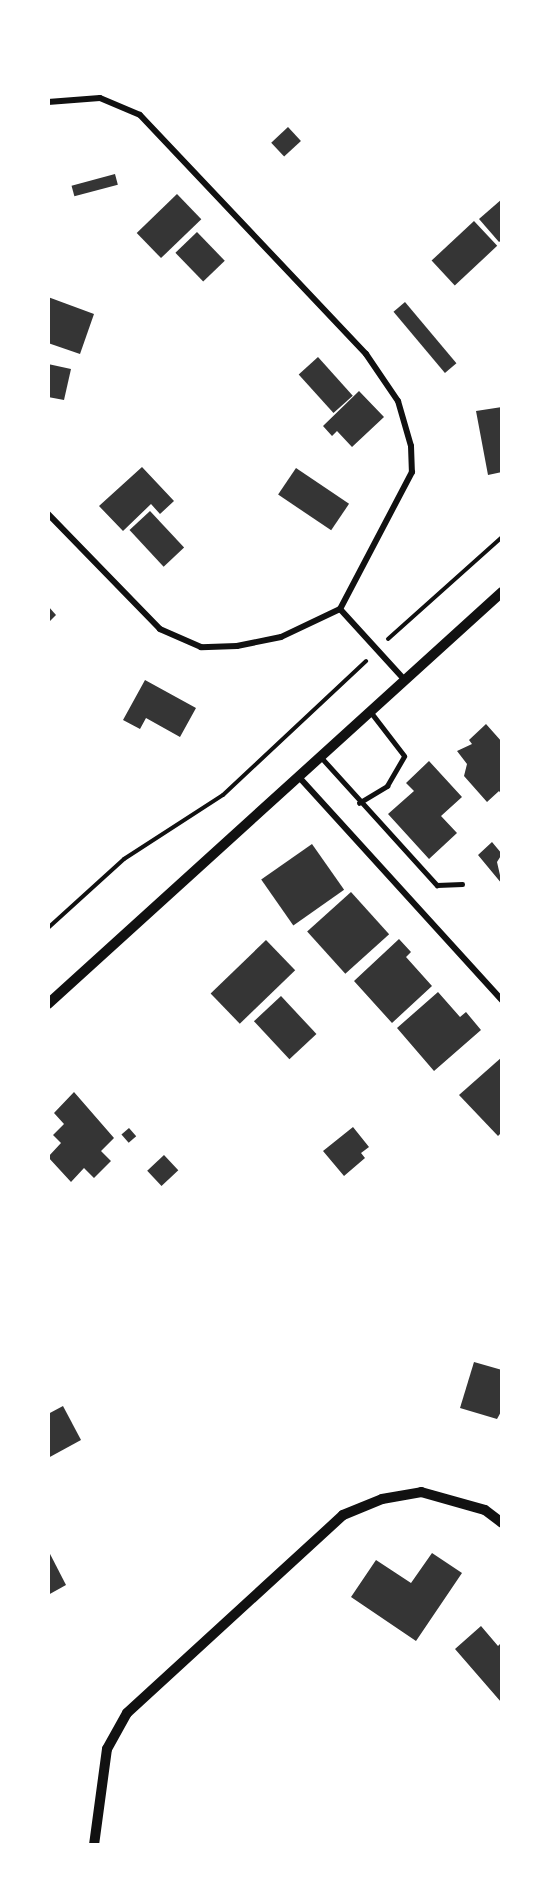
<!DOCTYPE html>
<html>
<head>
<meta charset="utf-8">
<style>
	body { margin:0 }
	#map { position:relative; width:550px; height:1893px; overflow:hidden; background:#fff; font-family:Bitter,serif }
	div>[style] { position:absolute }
	.building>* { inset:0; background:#353535; transform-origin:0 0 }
	.path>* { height:4px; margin:-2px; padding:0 2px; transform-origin:2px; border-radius:2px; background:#111 }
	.service>* { height:4.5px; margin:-2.25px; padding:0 2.25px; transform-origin:2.25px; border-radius:2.25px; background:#111 }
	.minor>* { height:6px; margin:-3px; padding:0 3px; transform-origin:3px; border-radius:3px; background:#111 }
	.tertiary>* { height:10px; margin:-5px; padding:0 5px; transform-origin:5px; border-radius:5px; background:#111 }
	span { translate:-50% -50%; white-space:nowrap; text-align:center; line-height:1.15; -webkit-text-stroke:6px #fff; paint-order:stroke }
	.frame { position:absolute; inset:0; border:50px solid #fff; pointer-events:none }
</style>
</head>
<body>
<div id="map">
	<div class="building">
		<i style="left:288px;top:127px;width:19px;height:23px;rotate:47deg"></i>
		<i style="left:115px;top:174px;width:11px;height:45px;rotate:75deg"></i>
		<i style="left:177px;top:194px;width:35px;height:56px;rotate:46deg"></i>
		<i style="clip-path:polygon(502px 199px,502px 240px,499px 242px,479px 219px)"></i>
		<i style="left:474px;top:221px;width:34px;height:58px;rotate:47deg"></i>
		<i style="left:197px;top:232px;width:40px;height:30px;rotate:46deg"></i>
		<i style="clip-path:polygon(48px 297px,94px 314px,80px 354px,48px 343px)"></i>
		<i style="left:405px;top:302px;width:80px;height:15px;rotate:50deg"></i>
		<i style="left:318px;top:357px;width:52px;height:26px;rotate:48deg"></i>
		<i style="clip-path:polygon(48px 364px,71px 369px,64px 400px,48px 397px)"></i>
		<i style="clip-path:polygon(359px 391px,384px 417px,352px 447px,337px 431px,332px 436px,323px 426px)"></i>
		<i style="clip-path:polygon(502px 407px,502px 472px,488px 475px,476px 411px)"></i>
		<i style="clip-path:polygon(142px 467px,174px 501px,160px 514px,151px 504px,123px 531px,99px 506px)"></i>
		<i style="left:296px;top:468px;width:64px;height:32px;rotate:34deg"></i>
		<i style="left:150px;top:511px;width:50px;height:28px;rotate:47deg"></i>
		<i style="clip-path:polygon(48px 606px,56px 615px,48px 623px)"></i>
		<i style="clip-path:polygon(145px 680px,196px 708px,180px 737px,146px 718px,140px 729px,123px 720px)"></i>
		<i style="clip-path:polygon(486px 724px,502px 742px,502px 795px,499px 791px,487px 802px,464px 776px,467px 764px,457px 751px,472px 744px,469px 740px)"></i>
		<i style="clip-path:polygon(429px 761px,462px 797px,441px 816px,457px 833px,429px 859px,388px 814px,414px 791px,406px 783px)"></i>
		<i style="clip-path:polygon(492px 842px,502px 854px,497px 862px,502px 884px,478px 855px)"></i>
		<i style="left:312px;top:844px;width:56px;height:62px;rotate:55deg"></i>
		<i style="left:351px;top:892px;width:57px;height:59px;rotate:48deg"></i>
		<i style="clip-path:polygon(399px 939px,411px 952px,406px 957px,432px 986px,392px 1023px,354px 981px)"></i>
		<i style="left:266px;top:940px;width:42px;height:77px;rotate:46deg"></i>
		<i style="clip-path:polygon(438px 992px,460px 1017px,466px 1012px,481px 1030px,434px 1071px,397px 1028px)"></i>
		<i style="left:281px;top:996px;width:52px;height:37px;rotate:47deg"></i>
		<i style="clip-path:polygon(502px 1057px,502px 1132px,498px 1136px,459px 1095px)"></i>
		<i style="clip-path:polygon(74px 1092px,114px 1138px,101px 1151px,111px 1161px,94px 1178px,84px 1168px,71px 1182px,48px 1157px,61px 1143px,53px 1135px,64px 1124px,54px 1113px)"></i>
		<i style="clip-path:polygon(353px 1127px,369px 1147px,361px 1153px,365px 1158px,344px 1176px,323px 1151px)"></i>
		<i style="left:129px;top:1128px;width:11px;height:10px;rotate:49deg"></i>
		<i style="left:164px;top:1155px;width:21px;height:23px;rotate:47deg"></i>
		<i style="clip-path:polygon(474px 1362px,502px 1370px,502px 1410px,497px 1419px,460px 1408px)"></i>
		<i style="clip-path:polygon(63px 1406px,81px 1440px,48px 1458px,48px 1414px)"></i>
		<i style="clip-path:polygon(48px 1550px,66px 1585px,48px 1595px)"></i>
		<i style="clip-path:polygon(432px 1553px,462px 1573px,416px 1641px,351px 1597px,376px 1560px,411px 1583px)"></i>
		<i style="clip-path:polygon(481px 1626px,498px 1646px,502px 1642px,501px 1702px,455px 1649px)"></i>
	</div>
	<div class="path">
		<i style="left:388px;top:639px;width:153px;rotate:-41.8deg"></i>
		<i style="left:48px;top:928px;width:103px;rotate:-42.2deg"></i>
		<i style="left:124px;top:859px;width:118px;rotate:-32.9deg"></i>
		<i style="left:223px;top:795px;width:196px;rotate:-43.1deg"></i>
	</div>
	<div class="service">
		<i style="left:321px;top:757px;width:173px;rotate:47.8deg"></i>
		<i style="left:437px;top:885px;width:25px;rotate:-2deg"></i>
		<i style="left:359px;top:803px;width:33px;rotate:-31deg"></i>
		<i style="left:387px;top:786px;width:34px;rotate:-60deg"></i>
		<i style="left:404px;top:756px;width:54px;rotate:-127.5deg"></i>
	</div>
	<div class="minor">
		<i style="left:48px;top:102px;width:52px;rotate:-4.4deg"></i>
		<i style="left:100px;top:98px;width:43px;rotate:23deg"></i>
		<i style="left:140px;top:115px;width:329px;rotate:46.6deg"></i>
		<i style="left:366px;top:354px;width:57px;rotate:55.8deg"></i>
		<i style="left:398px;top:401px;width:47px;rotate:73.9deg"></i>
		<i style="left:411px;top:446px;width:26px;rotate:88deg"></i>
		<i style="left:412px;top:472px;width:155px;rotate:117.7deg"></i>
		<i style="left:340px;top:609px;width:65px;rotate:154.6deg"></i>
		<i style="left:281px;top:637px;width:45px;rotate:168.4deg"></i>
		<i style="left:237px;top:646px;width:36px;rotate:178deg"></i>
		<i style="left:201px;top:647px;width:45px;rotate:-156.3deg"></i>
		<i style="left:160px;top:629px;width:161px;rotate:-134.2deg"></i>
		<i style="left:340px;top:609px;width:95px;rotate:47.6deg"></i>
		<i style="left:298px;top:776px;width:303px;rotate:47.7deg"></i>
	</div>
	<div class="tertiary">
		<i style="left:48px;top:1004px;width:613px;rotate:-42.22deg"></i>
		<i style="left:94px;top:1845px;width:97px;rotate:-82.3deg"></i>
		<i style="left:107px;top:1749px;width:41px;rotate:-60.9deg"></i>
		<i style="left:127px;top:1713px;width:293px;rotate:-42.5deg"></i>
		<i style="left:343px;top:1515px;width:42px;rotate:-22.3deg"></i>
		<i style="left:382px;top:1499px;width:40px;rotate:-10deg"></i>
		<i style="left:421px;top:1492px;width:66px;rotate:15.7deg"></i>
		<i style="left:485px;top:1510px;width:21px;rotate:37deg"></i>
	</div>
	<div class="frame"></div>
</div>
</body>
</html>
